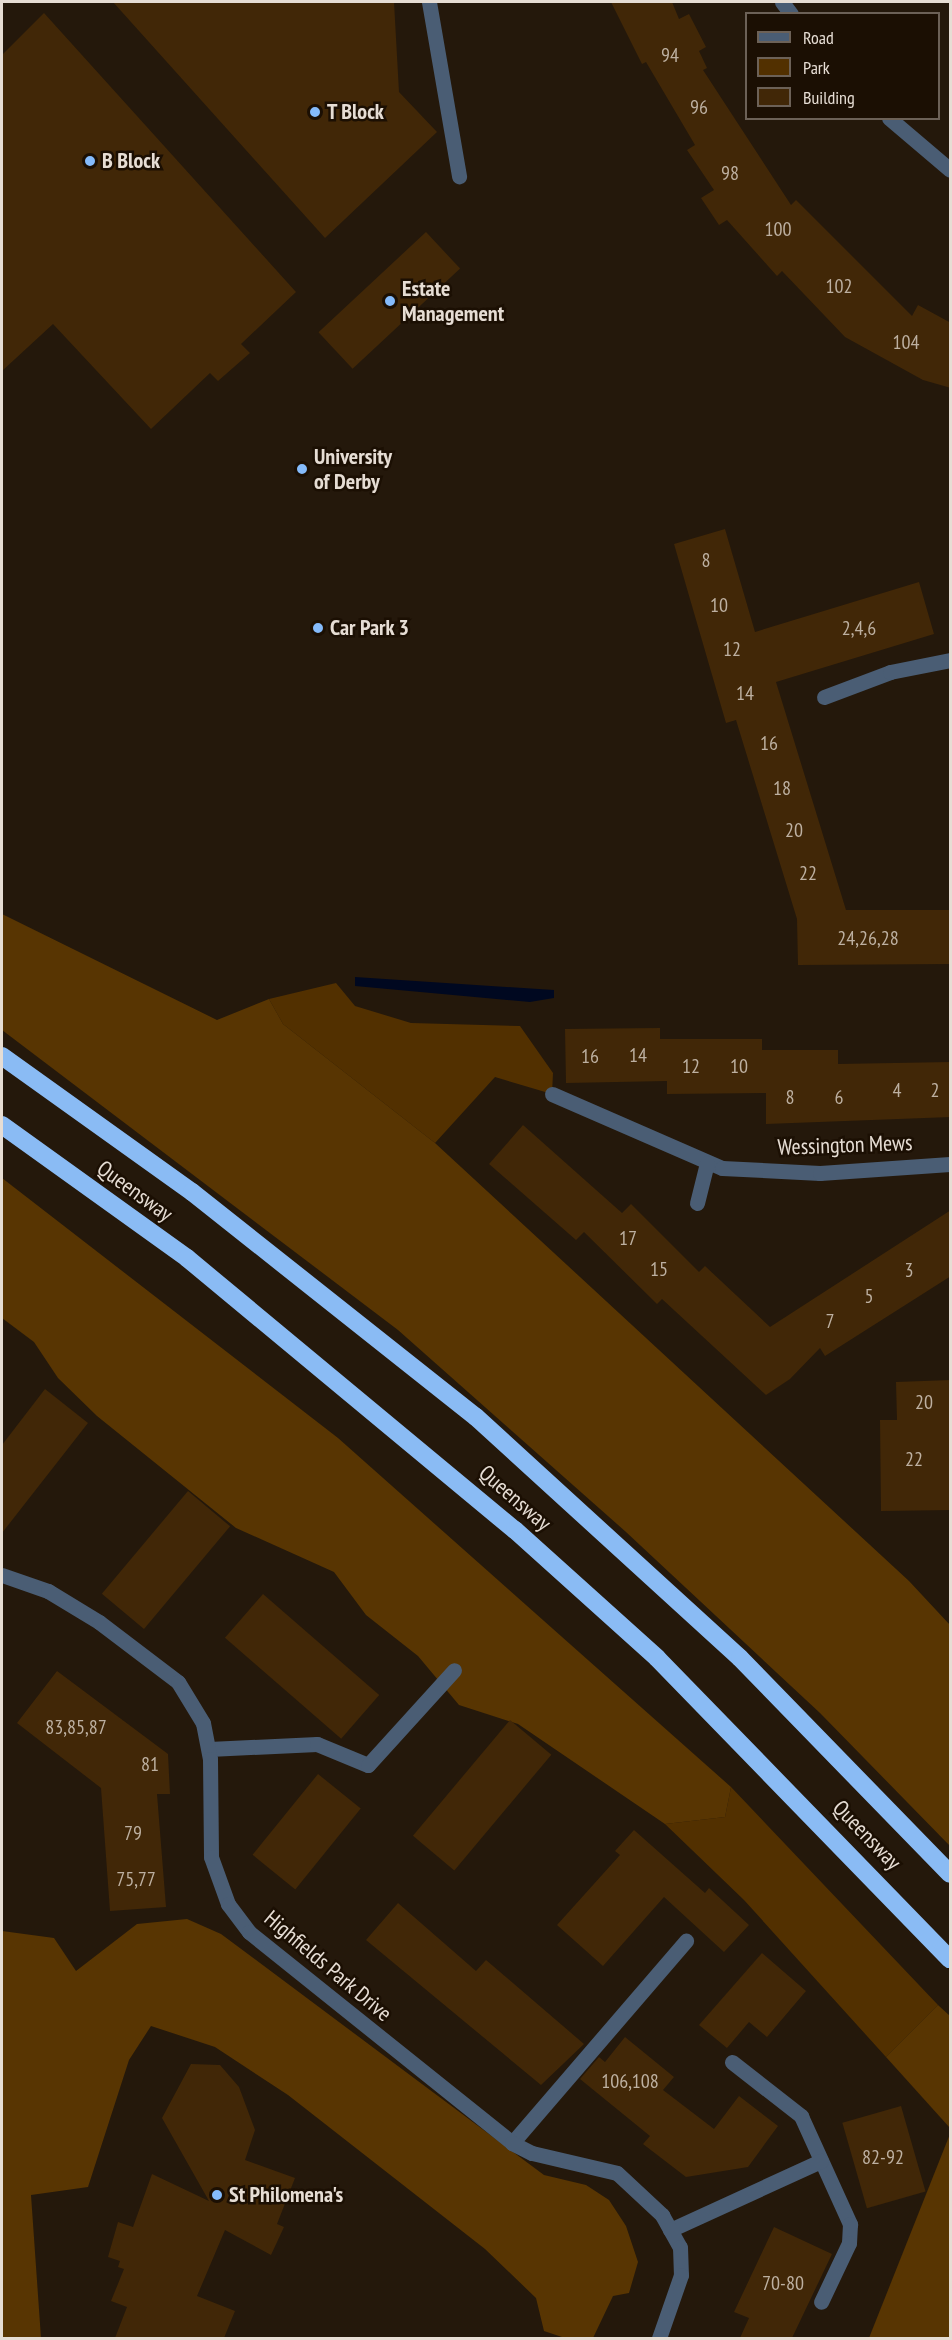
<!DOCTYPE html>
<html>
<head>
<meta charset="utf-8">
<style>
	body { margin:0 }
	#map { position:relative; width:952px; height:2340px; overflow:hidden; background:#24180b; font-family:"PT Sans Narrow",sans-serif }
	div>[style] { position:absolute }
	.green>* { inset:0; background:#523000 }
	.forest>* { inset:0; background:#583502 }
	.water>* { inset:0; background:#000820 }
	.building>* { inset:0; background:#412707; transform-origin:0 0 }
	.lane>* { height:15px; margin:-7.5px; padding:0 7.5px; transform-origin:7.5px; border-radius:7.5px; background:#4a5d74 }
	.street>* { height:15px; margin:-7.5px; padding:0 7.5px; transform-origin:7.5px; border-radius:7.5px; background:#4a5d74 }
	.highway>* { height:18px; margin:-9px; padding:0 9px; transform-origin:9px; border-radius:9px; background:#8abbf4 }
	.dots>* { width:16px; height:16px; translate:-50% -50%; box-sizing:border-box; border:3px solid #1b0f03; border-radius:50% }
	span { translate:-50% -50%; white-space:nowrap; text-align:center; line-height:1.15; -webkit-text-stroke:5px #1b0f03; paint-order:stroke }
	.number-label { font-size:20px; color:#bdb0a1 }
	.number-label span { -webkit-text-stroke-width:0 }
	.poi-label { font-size:22px; color:#e6ddd4; font-weight:700 }
	.left { translate:0 -50%; text-align:left }
	.street-label { font-size:22px; color:#e6ddd4 }
	.frame { position:absolute; inset:0; border:3px solid #e6ddd4; pointer-events:none }
	.legend { position:absolute; left:745px; top:12px; width:195px; height:108px; box-sizing:border-box; background:#1b0f03; border:2px solid #6c6157; margin:0; padding:8px 10px; list-style:none; font-size:18px; color:#e6ddd4 }
	.legend li { display:flex; align-items:center; gap:12px; height:30px }
	.legend b { width:30px; border:2px solid #6c6157 }
</style>
</head>
<body>
<div id="map">
	<div class="green">
		<i style="clip-path:polygon(336px 983px,355px 1006px,411px 1023px,520px 1026px,553px 1073px,552px 1094px,495px 1077px,435px 1143px,283px 1024px,269px 999px)"></i>
		<i style="clip-path:polygon(731px 1787px,938px 2005px,886px 2057px,744px 1900px,665px 1824px,725px 1817px)"></i>
	</div>
	<div class="forest">
		<i style="clip-path:polygon(2px 914px,217px 1020px,269px 999px,283px 1024px,435px 1143px,909px 1581px,950px 1625px,950px 1846px,820px 1713px,626px 1532px,398px 1330px,2px 1030px)"></i>
		<i style="clip-path:polygon(2px 1178px,338px 1438px,731px 1787px,725px 1817px,665px 1824px,518px 1724px,459px 1705px,418px 1656px,366px 1615px,334px 1572px,236px 1528px,97px 1416px,58px 1378px,34px 1342px,2px 1318px)"></i>
		<i style="clip-path:polygon(187px 1919px,221px 1934px,544px 2175px,586px 2185px,609px 2200px,626px 2226px,638px 2262px,629px 2293px,613px 2296px,593px 2338px,565px 2338px,544px 2331px,536px 2298px,485px 2249px,288px 2095px,215px 2047px,151px 2026px,129px 2060px,88px 2187px,31px 2195px,41px 2338px,2px 2338px,2px 1931px,54px 1938px,76px 1971px,137px 1924px)"></i>
		<i style="clip-path:polygon(938px 2005px,950px 2016px,950px 2128px,886px 2057px)"></i>
		<i style="clip-path:polygon(950px 2134px,950px 2338px,869px 2338px)"></i>
	</div>
	<div class="water">
		<i style="clip-path:polygon(355px 977px,554px 990px,554px 998px,530px 1002px,355px 986px)"></i>
	</div>
	<div class="building">
		<i style="clip-path:polygon(113px 2px,394px 2px,399px 92px,437px 132px,325px 238px)"></i>
		<i style="clip-path:polygon(611px 2px,672px 2px,679px 19px,689px 14px,706px 47px,699px 51px,707px 68px,703px 70px,791px 205px,796px 200px,912px 316px,918px 305px,951px 323px,951px 388px,923px 380px,845px 337px,782px 271px,777px 276px,727px 220px,719px 225px,701px 198px,714px 190px,687px 150px,695px 145px,646px 62px,642px 64px)"></i>
		<i style="clip-path:polygon(44px 13px,296px 292px,241px 344px,250px 353px,218px 381px,210px 373px,151px 429px,53px 324px,2px 371px,2px 55px)"></i>
		<i style="left:426px;top:232px;width:50px;height:147px;rotate:47deg"></i>
		<i style="clip-path:polygon(725px 529px,755px 632px,919px 582px,934px 634px,776px 682px,846px 910px,951px 910px,951px 964px,798px 965px,797px 919px,736px 720px,726px 723px,674px 544px)"></i>
		<i style="clip-path:polygon(660px 1028px,660px 1039px,762px 1039px,762px 1050px,838px 1050px,838px 1064px,951px 1062px,951px 1117px,766px 1124px,766px 1093px,667px 1094px,667px 1081px,566px 1083px,565px 1029px)"></i>
		<i style="clip-path:polygon(523px 1125px,622px 1213px,631px 1204px,699px 1272px,705px 1266px,770px 1327px,951px 1210px,951px 1276px,825px 1356px,820px 1348px,790px 1379px,766px 1395px,662px 1299px,657px 1304px,584px 1232px,576px 1240px,489px 1164px)"></i>
		<i style="clip-path:polygon(951px 1380px,951px 1510px,881px 1511px,880px 1420px,897px 1420px,896px 1382px)"></i>
		<i style="clip-path:polygon(45px 1389px,88px 1423px,2px 1533px,2px 1445px)"></i>
		<i style="left:188px;top:1491px;width:55px;height:134px;rotate:40deg"></i>
		<i style="left:263px;top:1594px;width:154px;height:58px;rotate:41deg"></i>
		<i style="clip-path:polygon(57px 1671px,168px 1754px,170px 1794px,157px 1794px,166px 1907px,110px 1911px,101px 1788px,17px 1723px)"></i>
		<i style="left:510px;top:1720px;width:54px;height:151px;rotate:40deg"></i>
		<i style="left:318px;top:1774px;width:55px;height:104px;rotate:39deg"></i>
		<i style="clip-path:polygon(634px 1830px,705px 1893px,709px 1888px,749px 1925px,724px 1952px,664px 1897px,603px 1966px,557px 1925px,620px 1855px,615px 1851px)"></i>
		<i style="clip-path:polygon(398px 1903px,476px 1971px,486px 1960px,584px 2044px,541px 2085px,366px 1940px)"></i>
		<i style="clip-path:polygon(762px 1953px,806px 1991px,767px 2037px,749px 2022px,727px 2048px,699px 2025px)"></i>
		<i style="clip-path:polygon(625px 2037px,674px 2077px,663px 2090px,714px 2129px,739px 2096px,778px 2126px,748px 2167px,686px 2177px,643px 2144px,650px 2136px,580px 2079px,599px 2057px,605px 2062px)"></i>
		<i style="clip-path:polygon(191px 2064px,220px 2065px,239px 2087px,255px 2130px,245px 2160px,295px 2178px,277px 2224px,284px 2227px,271px 2255px,225px 2230px,197px 2296px,235px 2311px,224px 2338px,115px 2338px,127px 2307px,111px 2301px,124px 2269px,118px 2267px,120px 2261px,108px 2257px,118px 2222px,133px 2227px,152px 2174px,209px 2201px,162px 2118px)"></i>
		<i style="left:901px;top:2106px;width:89px;height:61px;rotate:74deg"></i>
		<i style="clip-path:polygon(774px 2227px,832px 2254px,792px 2338px,740px 2338px,749px 2318px,734px 2312px)"></i>
	</div>
	<div class="lane">
		<i style="left:429px;top:2px;width:177px;rotate:80.2deg"></i>
		<i style="left:209px;top:1749px;width:108px;rotate:-2.7deg"></i>
		<i style="left:317px;top:1744px;width:55px;rotate:22.4deg"></i>
		<i style="left:368px;top:1765px;width:128px;rotate:-47.8deg"></i>
		<i style="left:732px;top:2062px;width:88px;rotate:38deg"></i>
		<i style="left:801px;top:2116px;width:119px;rotate:65.6deg"></i>
		<i style="left:850px;top:2224px;width:19px;rotate:93deg"></i>
		<i style="left:849px;top:2243px;width:65px;rotate:115.4deg"></i>
		<i style="left:512px;top:2143px;width:267px;rotate:-49.3deg"></i>
		<i style="left:670px;top:2230px;width:166px;rotate:-24.6deg"></i>
	</div>
	<div class="street">
		<i style="left:782px;top:2px;width:15px;rotate:53deg"></i>
		<i style="left:889px;top:118px;width:80px;rotate:40.4deg"></i>
		<i style="left:824px;top:697px;width:71px;rotate:-20.7deg"></i>
		<i style="left:890px;top:672px;width:61px;rotate:-11.3deg"></i>
		<i style="left:552px;top:1094px;width:185px;rotate:23.5deg"></i>
		<i style="left:722px;top:1168px;width:98px;rotate:2.9deg"></i>
		<i style="left:820px;top:1173px;width:130px;rotate:-4deg"></i>
		<i style="left:697px;top:1203px;width:41px;rotate:-76deg"></i>
		<i style="left:2px;top:1575px;width:49px;rotate:19.2deg"></i>
		<i style="left:48px;top:1591px;width:60px;rotate:31.3deg"></i>
		<i style="left:99px;top:1622px;width:99px;rotate:37.2deg"></i>
		<i style="left:178px;top:1682px;width:48px;rotate:58.6deg"></i>
		<i style="left:203px;top:1723px;width:37px;rotate:79deg"></i>
		<i style="left:210px;top:1759px;width:98px;rotate:89.4deg"></i>
		<i style="left:211px;top:1857px;width:50px;rotate:70.1deg"></i>
		<i style="left:228px;top:1904px;width:35px;rotate:53deg"></i>
		<i style="left:249px;top:1932px;width:337px;rotate:38.7deg"></i>
		<i style="left:512px;top:2143px;width:22px;rotate:27deg"></i>
		<i style="left:532px;top:2153px;width:87px;rotate:13.2deg"></i>
		<i style="left:617px;top:2173px;width:62px;rotate:43deg"></i>
		<i style="left:662px;top:2215px;width:37px;rotate:61deg"></i>
		<i style="left:680px;top:2247px;width:28px;rotate:88deg"></i>
		<i style="left:681px;top:2275px;width:67px;rotate:109.2deg"></i>
	</div>
	<div class="highway">
		<i style="left:2px;top:1056px;width:234px;rotate:35.6deg"></i>
		<i style="left:192px;top:1192px;width:362px;rotate:38.4deg"></i>
		<i style="left:476px;top:1417px;width:357px;rotate:42.4deg"></i>
		<i style="left:740px;top:1658px;width:301px;rotate:45.8deg"></i>
		<i style="left:2px;top:1125px;width:228px;rotate:35.7deg"></i>
		<i style="left:187px;top:1258px;width:426px;rotate:39.7deg"></i>
		<i style="left:515px;top:1530px;width:191px;rotate:42deg"></i>
		<i style="left:657px;top:1658px;width:420px;rotate:45.8deg"></i>
	</div>
	<div class="dots">
		<i style="left:315px;top:112px;background:#85bbfb"></i>
		<i style="left:90px;top:161px;background:#85bbfb"></i>
		<i style="left:390px;top:301px;background:#85bbfb"></i>
		<i style="left:302px;top:469px;background:#85bbfb"></i>
		<i style="left:318px;top:628px;background:#85bbfb"></i>
		<i style="left:217px;top:2195px;background:#85bbfb"></i>
	</div>
	<div class="number-label">
		<span style="left:670px;top:55px">94</span>
		<span style="left:699px;top:107px">96</span>
		<span style="left:730px;top:173px">98</span>
		<span style="left:778px;top:229px">100</span>
		<span style="left:839px;top:286px">102</span>
		<span style="left:906px;top:342px">104</span>
		<span style="left:706px;top:560px">8</span>
		<span style="left:719px;top:605px">10</span>
		<span style="left:859px;top:628px">2,4,6</span>
		<span style="left:732px;top:649px">12</span>
		<span style="left:745px;top:693px">14</span>
		<span style="left:769px;top:743px">16</span>
		<span style="left:782px;top:788px">18</span>
		<span style="left:794px;top:830px">20</span>
		<span style="left:808px;top:873px">22</span>
		<span style="left:868px;top:938px">24,26,28</span>
		<span style="left:638px;top:1055px">14</span>
		<span style="left:590px;top:1056px">16</span>
		<span style="left:691px;top:1066px">12</span>
		<span style="left:739px;top:1066px">10</span>
		<span style="left:897px;top:1090px">4</span>
		<span style="left:935px;top:1090px">2</span>
		<span style="left:790px;top:1097px">8</span>
		<span style="left:839px;top:1097px">6</span>
		<span style="left:628px;top:1238px">17</span>
		<span style="left:659px;top:1269px">15</span>
		<span style="left:909px;top:1270px">3</span>
		<span style="left:869px;top:1296px">5</span>
		<span style="left:830px;top:1321px">7</span>
		<span style="left:924px;top:1402px">20</span>
		<span style="left:914px;top:1459px">22</span>
		<span style="left:76px;top:1727px">83,85,87</span>
		<span style="left:150px;top:1764px">81</span>
		<span style="left:133px;top:1833px">79</span>
		<span style="left:136px;top:1879px">75,77</span>
		<span style="left:630px;top:2081px">106,108</span>
		<span style="left:883px;top:2157px">82-92</span>
		<span style="left:783px;top:2283px">70-80</span>
	</div>
	<div class="poi-label">
		<span class="left" style="left:327px;top:112px">T Block</span>
		<span class="left" style="left:102px;top:161px">B Block</span>
		<span class="left" style="left:402px;top:301px">Estate<br>Management</span>
		<span class="left" style="left:314px;top:469px">University<br>of Derby</span>
		<span class="left" style="left:330px;top:628px">Car Park 3</span>
		<span class="left" style="left:229px;top:2195px">St Philomena's</span>
	</div>
	<div class="street-label">
		<span style="left:845px;top:1145px;rotate:-2deg">Wessington Mews</span>
		<span style="left:135px;top:1191px;rotate:36deg">Queensway</span>
		<span style="left:515px;top:1498px;rotate:41deg">Queensway</span>
		<span style="left:867px;top:1835px;rotate:46deg">Queensway</span>
		<span style="left:328px;top:1966px;rotate:40deg">Highfields Park Drive</span>
	</div>
	<div class="frame"></div>
	<ul class="legend">
	<li><b style="height:8px;background:#4a5d74"></b>Road</li>
	<li><b style="height:16px;background:#523000"></b>Park</li>
	<li><b style="height:16px;background:#412707"></b>Building</li>
	</ul>
</div>
</body>
</html>
